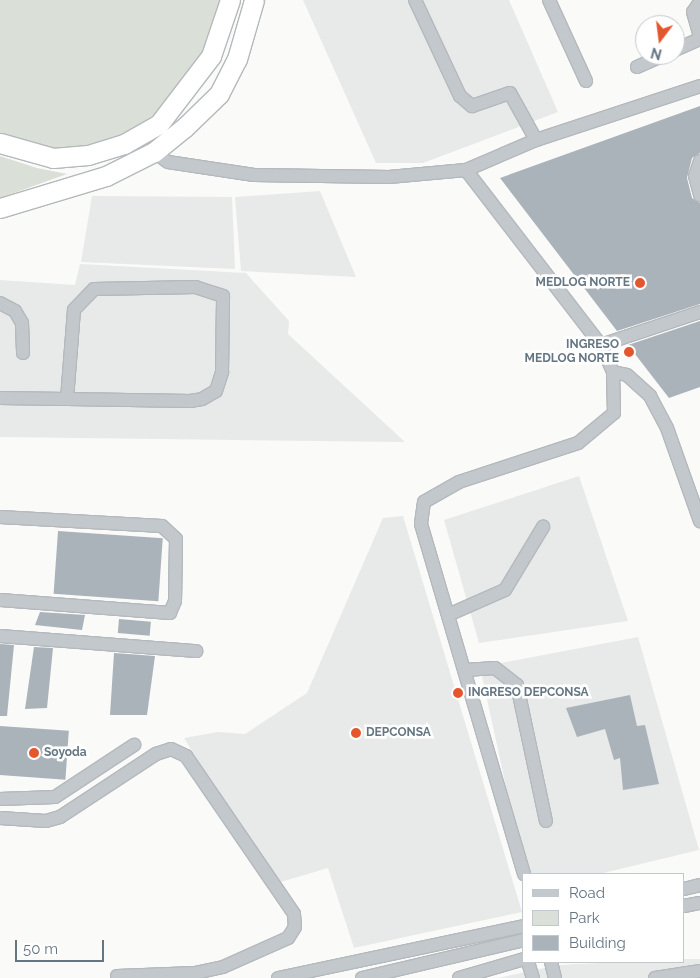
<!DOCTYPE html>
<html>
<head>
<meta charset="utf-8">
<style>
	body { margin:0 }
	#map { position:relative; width:700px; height:978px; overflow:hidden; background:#fafaf8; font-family:Raleway,sans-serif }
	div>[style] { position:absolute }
	.built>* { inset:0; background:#e8e9e9 }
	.green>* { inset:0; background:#dadfd7 }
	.building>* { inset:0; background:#aab3b9; transform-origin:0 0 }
	.roads { filter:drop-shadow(1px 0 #b4b9bd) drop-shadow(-1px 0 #b4b9bd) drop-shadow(0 1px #b4b9bd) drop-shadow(0 -1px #b4b9bd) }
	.minor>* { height:12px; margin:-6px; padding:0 6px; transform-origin:6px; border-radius:6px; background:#c3c8cc }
	.highway>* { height:19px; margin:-9.5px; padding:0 9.5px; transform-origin:9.5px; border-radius:9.5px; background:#fff }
	.dots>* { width:14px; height:14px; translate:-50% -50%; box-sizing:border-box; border:2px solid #fff; border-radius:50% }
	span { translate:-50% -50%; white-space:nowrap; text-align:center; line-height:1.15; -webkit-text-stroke:5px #fff; paint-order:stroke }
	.poi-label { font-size:12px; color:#657683; font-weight:700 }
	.right { translate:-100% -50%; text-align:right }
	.left { translate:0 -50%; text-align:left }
	.legend { position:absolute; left:522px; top:873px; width:162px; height:90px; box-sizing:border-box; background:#fff; border:1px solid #c1c8cd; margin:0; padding:6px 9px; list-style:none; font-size:15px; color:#657683 }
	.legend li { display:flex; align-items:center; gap:10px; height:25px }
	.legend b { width:25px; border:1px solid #c1c8cd }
	.north { position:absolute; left:635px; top:15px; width:50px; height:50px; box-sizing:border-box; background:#fff; border:1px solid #c1c8cd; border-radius:50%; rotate:195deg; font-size:14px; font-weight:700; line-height:20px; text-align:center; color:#657683 }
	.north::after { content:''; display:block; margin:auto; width:18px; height:22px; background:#e4572e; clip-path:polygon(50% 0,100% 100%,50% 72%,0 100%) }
	.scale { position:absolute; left:15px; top:940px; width:89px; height:22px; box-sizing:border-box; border:2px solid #657683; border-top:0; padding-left:6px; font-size:15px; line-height:18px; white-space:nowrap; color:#657683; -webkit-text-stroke:4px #fff; paint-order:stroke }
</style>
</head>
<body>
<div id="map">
	<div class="built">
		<i style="clip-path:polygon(303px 0,509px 0,558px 112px,423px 163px,376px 163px)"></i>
		<i style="clip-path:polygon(320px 191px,356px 277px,241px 271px,235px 197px)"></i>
		<i style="clip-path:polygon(92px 196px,232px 197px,235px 269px,81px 262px)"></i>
		<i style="clip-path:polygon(80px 264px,246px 273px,289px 321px,288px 334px,405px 442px,0 437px,0 280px,75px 285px)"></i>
		<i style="clip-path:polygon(579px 476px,628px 621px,479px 643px,444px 520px)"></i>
		<i style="clip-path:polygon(403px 516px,522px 912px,354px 948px,328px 868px,274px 884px,184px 738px,218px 732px,245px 734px,307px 693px,383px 518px)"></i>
		<i style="clip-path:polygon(638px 637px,699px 850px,599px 874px,525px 874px,480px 667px)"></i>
		<i style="clip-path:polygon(684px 959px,700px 959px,700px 978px,498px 978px,559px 965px)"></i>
	</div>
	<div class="green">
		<i style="clip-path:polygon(0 0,224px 0,206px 52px,161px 109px,134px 130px,104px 144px,66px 150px,31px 145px,0 133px)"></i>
		<i style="clip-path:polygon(0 156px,37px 168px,67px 174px,0 198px)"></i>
	</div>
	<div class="building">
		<i style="clip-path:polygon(700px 106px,700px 153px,692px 158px,687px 178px,692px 198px,700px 203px,700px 304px,617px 331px,500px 178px)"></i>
		<i style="clip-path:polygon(700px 321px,700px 387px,669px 398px,628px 345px)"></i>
		<i style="left:58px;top:531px;width:105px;height:63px;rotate:4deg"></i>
		<i style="clip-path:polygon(40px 612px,85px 615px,82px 630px,35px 625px)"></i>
		<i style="left:119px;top:619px;width:32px;height:14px;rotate:5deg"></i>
		<i style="clip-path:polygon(0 644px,14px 645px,7px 716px,0 716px)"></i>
		<i style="clip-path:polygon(34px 647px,53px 648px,47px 708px,25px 709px)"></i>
		<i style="clip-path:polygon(114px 653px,155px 656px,147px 715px,110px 715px)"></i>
		<i style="clip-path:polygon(630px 695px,637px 726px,645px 725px,659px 784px,623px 790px,620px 758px,614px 760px,605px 729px,577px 737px,566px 708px)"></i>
		<i style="left:0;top:726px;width:69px;height:49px;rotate:4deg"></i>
	</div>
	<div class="roads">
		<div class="minor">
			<i style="left:415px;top:0;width:106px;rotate:64.9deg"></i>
			<i style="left:460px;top:96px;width:16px;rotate:40deg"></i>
			<i style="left:472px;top:106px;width:40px;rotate:-18.9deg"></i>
			<i style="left:510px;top:93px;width:54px;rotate:61deg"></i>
			<i style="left:549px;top:0;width:89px;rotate:65.4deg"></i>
			<i style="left:700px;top:2px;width:12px;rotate:125deg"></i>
			<i style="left:693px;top:12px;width:26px;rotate:74deg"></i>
			<i style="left:675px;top:50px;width:27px;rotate:-24deg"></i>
			<i style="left:637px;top:67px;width:30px;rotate:-24deg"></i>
			<i style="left:154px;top:152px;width:17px;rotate:36deg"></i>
			<i style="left:168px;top:162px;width:87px;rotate:8.6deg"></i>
			<i style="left:254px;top:175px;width:135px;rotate:0.8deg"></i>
			<i style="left:389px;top:177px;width:77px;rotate:-5.2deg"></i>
			<i style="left:466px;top:170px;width:76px;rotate:-23.2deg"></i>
			<i style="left:536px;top:140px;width:173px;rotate:-18.2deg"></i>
			<i style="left:700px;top:161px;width:16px;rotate:108deg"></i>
			<i style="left:695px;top:176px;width:20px;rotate:75deg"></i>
			<i style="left:466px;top:170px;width:221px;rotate:52.4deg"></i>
			<i style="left:601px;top:345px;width:30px;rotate:66deg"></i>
			<i style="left:613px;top:372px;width:41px;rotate:88.6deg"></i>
			<i style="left:614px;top:413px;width:47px;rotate:140.2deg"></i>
			<i style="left:578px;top:443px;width:125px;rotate:161.9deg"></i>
			<i style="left:459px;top:482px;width:40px;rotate:150.3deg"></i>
			<i style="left:424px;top:502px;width:22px;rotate:98deg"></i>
			<i style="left:421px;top:524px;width:365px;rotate:73.6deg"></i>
			<i style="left:0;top:303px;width:17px;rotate:28deg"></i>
			<i style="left:15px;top:311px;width:14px;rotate:60deg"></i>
			<i style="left:22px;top:323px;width:30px;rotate:88deg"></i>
			<i style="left:601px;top:345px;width:104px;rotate:-18.4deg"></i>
			<i style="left:613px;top:372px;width:14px;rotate:12deg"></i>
			<i style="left:627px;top:375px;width:31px;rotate:42deg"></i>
			<i style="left:650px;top:396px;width:36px;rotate:62deg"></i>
			<i style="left:667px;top:428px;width:99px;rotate:70.5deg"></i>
			<i style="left:0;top:398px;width:67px;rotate:0.9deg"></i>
			<i style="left:67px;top:399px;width:123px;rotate:0.9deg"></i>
			<i style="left:190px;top:401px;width:12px;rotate:-9deg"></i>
			<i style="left:202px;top:399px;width:16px;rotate:-30deg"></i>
			<i style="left:216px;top:391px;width:20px;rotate:-72deg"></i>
			<i style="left:222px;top:372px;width:76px;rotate:-89.2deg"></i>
			<i style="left:223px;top:296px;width:28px;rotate:-162deg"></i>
			<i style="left:196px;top:287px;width:102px;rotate:178.9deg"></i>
			<i style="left:94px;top:289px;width:29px;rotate:134deg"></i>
			<i style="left:74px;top:310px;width:89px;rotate:94.5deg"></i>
			<i style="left:0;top:517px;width:162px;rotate:3.2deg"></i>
			<i style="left:162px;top:526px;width:19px;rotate:43deg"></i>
			<i style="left:176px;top:539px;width:62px;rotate:90.9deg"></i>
			<i style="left:175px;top:601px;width:13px;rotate:113deg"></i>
			<i style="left:170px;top:613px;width:170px;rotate:-175.6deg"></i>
			<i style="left:448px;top:615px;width:62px;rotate:-23.7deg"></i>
			<i style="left:505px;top:590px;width:74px;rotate:-58.9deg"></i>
			<i style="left:0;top:636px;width:197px;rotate:4.4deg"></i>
			<i style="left:465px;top:670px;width:30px;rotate:-4deg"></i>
			<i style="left:495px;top:668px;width:28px;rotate:38deg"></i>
			<i style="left:517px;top:685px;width:139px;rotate:78deg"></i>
			<i style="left:0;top:799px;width:55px;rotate:-2.1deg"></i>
			<i style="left:55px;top:797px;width:95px;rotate:-33.4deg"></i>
			<i style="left:0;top:818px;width:46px;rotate:3.7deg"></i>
			<i style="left:46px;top:821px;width:15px;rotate:-16deg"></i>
			<i style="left:60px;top:817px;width:115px;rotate:-33.3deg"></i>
			<i style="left:156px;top:754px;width:16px;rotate:-18deg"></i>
			<i style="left:171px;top:749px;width:17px;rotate:25deg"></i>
			<i style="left:186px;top:756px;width:191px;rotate:55.6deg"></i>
			<i style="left:294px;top:914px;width:13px;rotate:86deg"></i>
			<i style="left:295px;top:927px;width:13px;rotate:122deg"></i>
			<i style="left:288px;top:938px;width:71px;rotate:156deg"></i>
			<i style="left:223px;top:967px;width:29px;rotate:168deg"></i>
			<i style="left:195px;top:973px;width:78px;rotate:177.8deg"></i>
			<i style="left:684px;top:889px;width:16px;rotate:-14deg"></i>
			<i style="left:684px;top:906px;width:16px;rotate:-11deg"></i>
			<i style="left:528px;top:962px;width:17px;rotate:73deg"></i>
			<i style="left:551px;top:962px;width:16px;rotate:76deg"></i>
			<i style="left:278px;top:978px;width:251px;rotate:-11.9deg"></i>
			<i style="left:362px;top:978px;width:166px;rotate:-13.2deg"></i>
			<i style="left:459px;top:978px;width:68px;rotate:-16.3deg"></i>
			<i style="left:655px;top:978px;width:46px;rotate:-8.8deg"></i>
		</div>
		<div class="highway">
			<i style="left:0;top:143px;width:55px;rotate:15.8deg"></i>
			<i style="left:53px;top:158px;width:35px;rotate:-5deg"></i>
			<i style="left:88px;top:155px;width:38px;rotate:-17deg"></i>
			<i style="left:124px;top:144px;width:40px;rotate:-29.7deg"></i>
			<i style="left:159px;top:124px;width:86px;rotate:-52.6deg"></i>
			<i style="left:211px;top:56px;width:59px;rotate:-71.3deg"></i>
			<i style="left:0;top:208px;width:111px;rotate:-16.8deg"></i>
			<i style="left:106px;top:176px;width:54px;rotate:-26.6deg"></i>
			<i style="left:154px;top:152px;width:38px;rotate:-39deg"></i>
			<i style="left:184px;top:128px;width:49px;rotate:-44.2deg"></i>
			<i style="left:219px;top:94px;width:39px;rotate:-63deg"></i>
			<i style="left:237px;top:59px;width:61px;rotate:-73.9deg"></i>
		</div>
	</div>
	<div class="dots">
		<i style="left:640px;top:283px;background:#e4572e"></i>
		<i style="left:629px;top:352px;background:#e4572e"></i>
		<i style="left:458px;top:693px;background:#e4572e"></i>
		<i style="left:356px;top:733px;background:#e4572e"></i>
		<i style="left:34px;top:753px;background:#e4572e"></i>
	</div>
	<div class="poi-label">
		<span class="right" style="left:630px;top:283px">MEDLOG NORTE</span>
		<span class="right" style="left:619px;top:352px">INGRESO<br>MEDLOG NORTE</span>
		<span class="left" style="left:468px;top:693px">INGRESO DEPCONSA</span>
		<span class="left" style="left:366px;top:733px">DEPCONSA</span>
		<span class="left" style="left:44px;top:753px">Soyoda</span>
	</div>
	<ul class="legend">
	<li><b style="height:6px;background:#c3c8cc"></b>Road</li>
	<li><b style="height:14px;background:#dadfd7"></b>Park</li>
	<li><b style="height:14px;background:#aab3b9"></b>Building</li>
	</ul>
	<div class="north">N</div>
	<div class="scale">50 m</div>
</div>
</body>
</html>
